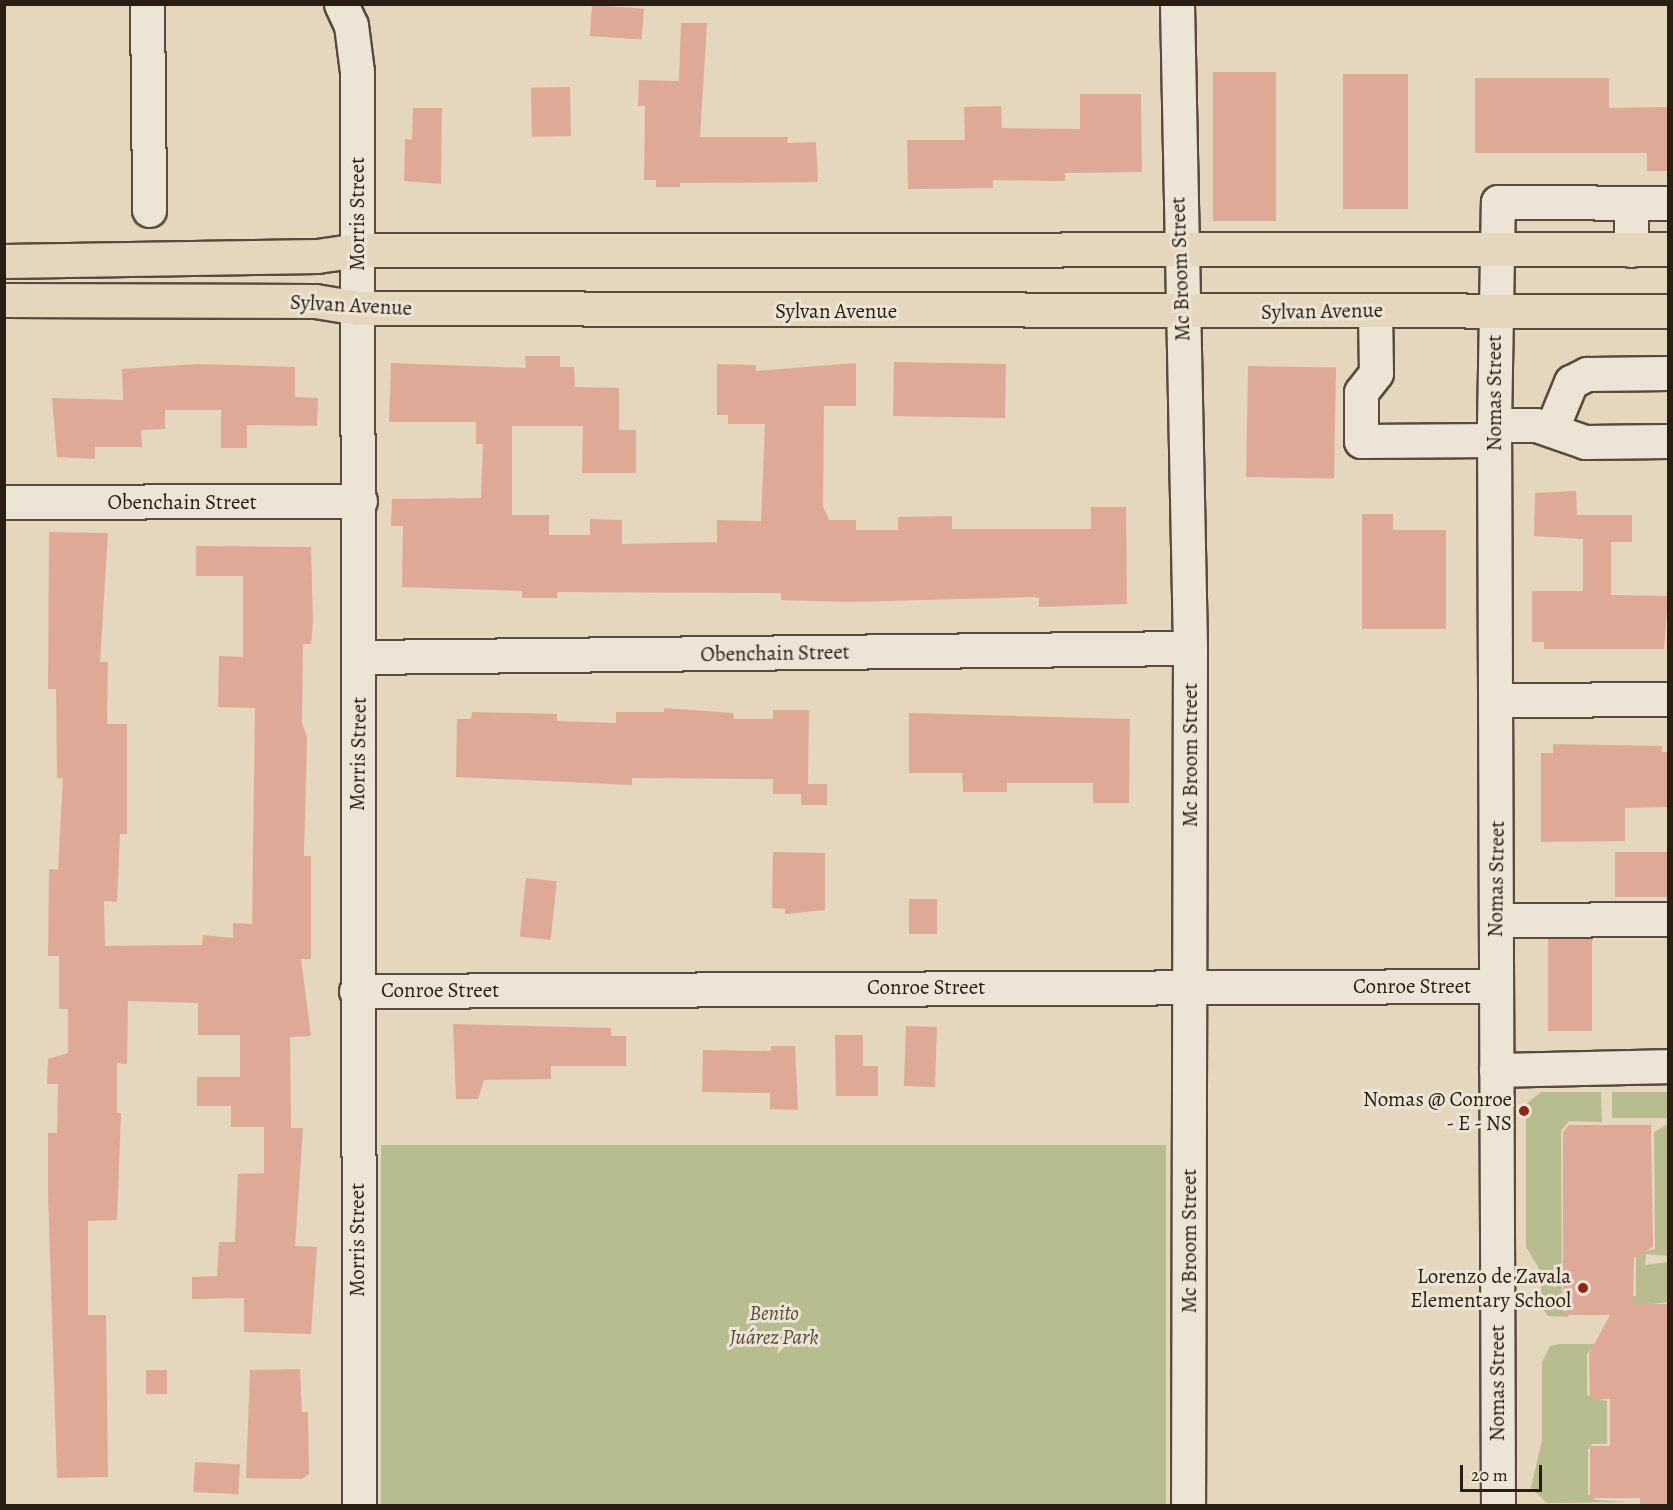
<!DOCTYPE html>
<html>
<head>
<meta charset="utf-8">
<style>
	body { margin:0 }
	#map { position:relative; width:1673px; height:1510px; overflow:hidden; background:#e5d6be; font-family:Alegreya,serif }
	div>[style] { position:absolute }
	.green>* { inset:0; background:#b8bd8f; transform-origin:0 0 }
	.building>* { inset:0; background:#dfa997; transform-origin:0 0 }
	.roads { filter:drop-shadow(2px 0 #594b3d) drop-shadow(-2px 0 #594b3d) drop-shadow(0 2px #594b3d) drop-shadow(0 -2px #594b3d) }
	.minor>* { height:33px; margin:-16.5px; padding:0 16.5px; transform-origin:16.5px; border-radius:16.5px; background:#eee4d5 }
	.major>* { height:33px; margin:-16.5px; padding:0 16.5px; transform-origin:16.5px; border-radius:16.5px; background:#e5d6be }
	.dots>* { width:16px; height:16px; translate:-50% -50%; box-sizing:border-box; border:3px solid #eee4d5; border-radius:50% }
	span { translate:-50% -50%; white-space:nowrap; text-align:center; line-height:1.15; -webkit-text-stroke:6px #eee4d5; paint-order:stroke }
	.street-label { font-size:21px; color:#2a1d12 }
	.poi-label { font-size:21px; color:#2a1d12 }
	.right { translate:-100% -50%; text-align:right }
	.park-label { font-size:21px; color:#554d38; font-style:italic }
	.frame { position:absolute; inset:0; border:6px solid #2a1d12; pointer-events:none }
	.scale { position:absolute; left:1460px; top:1465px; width:82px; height:27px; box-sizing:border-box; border:3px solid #2a1d12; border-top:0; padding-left:8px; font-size:18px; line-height:21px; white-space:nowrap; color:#2a1d12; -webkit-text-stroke:4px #eee4d5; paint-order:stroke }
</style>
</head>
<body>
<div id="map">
	<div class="green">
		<i style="clip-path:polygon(1541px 1092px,1601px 1092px,1602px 1122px,1569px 1121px,1561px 1131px,1562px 1309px,1569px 1317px,1593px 1318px,1548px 1316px,1542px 1308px,1540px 1270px,1526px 1247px,1526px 1104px)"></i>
		<i style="left:1612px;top:1092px;width:56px;height:26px"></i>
		<i style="clip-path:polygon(1668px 1124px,1668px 1256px,1646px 1254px,1645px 1265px,1668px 1262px,1668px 1302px,1629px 1307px,1616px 1296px,1636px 1296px,1636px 1254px,1655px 1249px,1654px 1132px)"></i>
		<i style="left:1166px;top:1145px;width:360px;height:785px;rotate:90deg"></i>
		<i style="clip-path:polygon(1559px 1344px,1596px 1344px,1587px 1354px,1587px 1395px,1607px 1401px,1607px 1444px,1592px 1444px,1588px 1450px,1588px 1494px,1596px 1500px,1630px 1502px,1547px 1503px,1531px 1488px,1542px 1440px,1542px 1362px,1550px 1346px)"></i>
	</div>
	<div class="building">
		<i style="left:592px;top:5px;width:52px;height:31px;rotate:4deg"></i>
		<i style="clip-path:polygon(681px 23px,707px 23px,700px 137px,788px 137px,787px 143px,816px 142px,818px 182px,680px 183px,680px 187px,656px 187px,656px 180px,644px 180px,645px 106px,638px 106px,639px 80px,679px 81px)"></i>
		<i style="left:1213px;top:72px;width:63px;height:149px"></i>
		<i style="left:1343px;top:74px;width:65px;height:135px"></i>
		<i style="clip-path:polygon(1475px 78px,1609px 78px,1609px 108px,1668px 107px,1668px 171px,1647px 171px,1647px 153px,1475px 153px)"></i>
		<i style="left:570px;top:87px;width:49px;height:39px;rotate:89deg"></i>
		<i style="clip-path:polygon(1080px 94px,1141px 94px,1142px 172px,1065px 173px,1065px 181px,1055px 181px,993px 180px,993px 188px,908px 189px,907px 140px,965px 140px,964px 107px,1001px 106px,1002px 128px,1080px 129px)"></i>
		<i style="clip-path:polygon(413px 108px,442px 108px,441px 184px,404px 181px,405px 139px,412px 140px)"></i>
		<i style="clip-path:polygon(525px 356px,560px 356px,560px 367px,574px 367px,575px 387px,619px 388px,619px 430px,636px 430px,636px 473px,582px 473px,583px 426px,512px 426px,512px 515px,549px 515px,549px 535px,590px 535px,590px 519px,622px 520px,622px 544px,717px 542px,717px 520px,761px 521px,765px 424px,728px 424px,728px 415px,717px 415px,717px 364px,756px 365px,756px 371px,856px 363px,856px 406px,824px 406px,823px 506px,829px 520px,856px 520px,856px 530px,898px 530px,898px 517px,952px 516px,952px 529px,1091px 529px,1091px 507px,1126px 507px,1127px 604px,1039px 607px,1039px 598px,1033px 597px,848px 602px,781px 600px,781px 593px,557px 592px,557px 598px,522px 598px,522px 591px,402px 587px,403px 526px,391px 526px,392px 499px,481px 498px,483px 444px,476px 444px,476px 422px,389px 422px,391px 363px,526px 368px)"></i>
		<i style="left:894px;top:362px;width:112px;height:54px;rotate:1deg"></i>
		<i style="clip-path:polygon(198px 364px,295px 367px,295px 397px,318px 398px,317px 426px,247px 425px,247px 448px,221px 448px,221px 410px,165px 410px,165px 429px,141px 430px,142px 447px,95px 447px,95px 459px,57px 457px,52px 398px,123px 400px,122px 369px)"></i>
		<i style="left:1248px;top:366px;width:88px;height:111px;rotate:1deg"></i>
		<i style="clip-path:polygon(1576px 491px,1577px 515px,1632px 515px,1632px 542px,1611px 542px,1611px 595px,1668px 596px,1664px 649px,1544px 649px,1544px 642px,1532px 642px,1532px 591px,1583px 591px,1583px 539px,1534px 536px,1535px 493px)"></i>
		<i style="clip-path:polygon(1362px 514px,1393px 514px,1393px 530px,1446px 530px,1446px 629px,1362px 629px)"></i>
		<i style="clip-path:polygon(49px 532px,108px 533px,100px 662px,108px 662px,107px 724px,127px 724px,127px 834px,120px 834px,117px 902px,104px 901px,105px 946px,202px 945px,203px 935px,233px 938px,233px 923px,252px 924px,255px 708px,218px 707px,219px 656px,243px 657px,243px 576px,196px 576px,196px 546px,311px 547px,313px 622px,311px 644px,303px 644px,302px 723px,307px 737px,304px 856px,311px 856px,311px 959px,301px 959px,311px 1036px,290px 1037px,291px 1128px,303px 1128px,295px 1246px,317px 1247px,311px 1334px,244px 1332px,244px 1298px,192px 1299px,192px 1277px,217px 1276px,219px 1242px,235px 1242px,238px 1174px,264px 1173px,264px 1127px,231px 1127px,231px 1106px,197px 1106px,197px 1077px,240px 1077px,240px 1035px,198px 1035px,198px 1003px,128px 1001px,127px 1064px,117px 1063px,117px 1113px,121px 1113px,117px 1220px,88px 1221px,88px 1315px,106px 1315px,108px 1477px,57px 1478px,48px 1192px,48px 1133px,57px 1133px,58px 1084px,47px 1084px,48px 1059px,68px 1053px,68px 1009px,59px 1009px,59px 956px,48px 956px,49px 869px,58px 870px,63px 778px,57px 778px,56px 689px,48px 689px)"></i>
		<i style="clip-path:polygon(664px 708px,733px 713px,734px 719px,773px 719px,773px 710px,809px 710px,808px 784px,827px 784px,827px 805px,801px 805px,801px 794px,773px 794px,773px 779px,632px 778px,632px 785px,456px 777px,457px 719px,471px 719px,472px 712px,557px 714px,557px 721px,616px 723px,616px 712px,664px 712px)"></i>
		<i style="clip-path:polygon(909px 713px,1130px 719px,1129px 803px,1093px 803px,1093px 783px,1007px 783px,1007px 792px,963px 792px,962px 773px,909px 773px)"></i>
		<i style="clip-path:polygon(1553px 744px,1662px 746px,1662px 752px,1668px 752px,1668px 807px,1625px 808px,1625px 841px,1541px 842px,1541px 753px,1553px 753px)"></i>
		<i style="clip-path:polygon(773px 852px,825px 853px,825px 910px,785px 914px,785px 909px,772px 908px)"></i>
		<i style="left:1615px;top:852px;width:53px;height:45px"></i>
		<i style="left:526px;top:878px;width:31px;height:59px;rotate:6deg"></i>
		<i style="left:909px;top:899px;width:28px;height:35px"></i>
		<i style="left:1548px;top:938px;width:44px;height:93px"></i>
		<i style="clip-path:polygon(453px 1024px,611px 1028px,611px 1036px,626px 1036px,626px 1066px,551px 1066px,551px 1079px,484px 1080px,478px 1099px,456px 1099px)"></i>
		<i style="left:906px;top:1026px;width:31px;height:60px;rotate:2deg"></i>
		<i style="clip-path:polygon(835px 1035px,863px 1035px,863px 1066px,878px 1066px,878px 1096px,836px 1096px)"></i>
		<i style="clip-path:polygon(771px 1046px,795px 1046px,798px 1110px,770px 1109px,770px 1093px,702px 1092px,703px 1050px,771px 1051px)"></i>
		<i style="clip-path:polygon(1569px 1125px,1651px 1125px,1653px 1247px,1634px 1258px,1633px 1304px,1668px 1304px,1668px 1506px,1640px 1506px,1640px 1498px,1590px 1498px,1590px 1446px,1610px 1446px,1610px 1399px,1590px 1399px,1589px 1354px,1610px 1315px,1563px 1315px,1563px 1132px)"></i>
		<i style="clip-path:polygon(300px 1369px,302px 1412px,308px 1412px,309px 1474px,302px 1479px,246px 1478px,250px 1370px)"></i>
		<i style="left:146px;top:1370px;width:21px;height:24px"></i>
		<i style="left:195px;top:1462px;width:45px;height:30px;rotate:3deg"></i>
	</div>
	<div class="roads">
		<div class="minor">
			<i style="left:147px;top:4px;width:206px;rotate:89.4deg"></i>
			<i style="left:341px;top:4px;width:23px;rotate:65deg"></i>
			<i style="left:351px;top:25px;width:47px;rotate:82.7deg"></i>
			<i style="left:357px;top:72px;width:1434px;rotate:89.92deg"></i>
			<i style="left:1177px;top:4px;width:644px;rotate:88.84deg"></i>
			<i style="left:1190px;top:648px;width:858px;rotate:90.13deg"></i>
			<i style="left:1631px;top:203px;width:47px;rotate:90deg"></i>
			<i style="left:1375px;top:310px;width:63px;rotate:89.1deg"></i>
			<i style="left:1376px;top:373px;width:24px;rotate:128deg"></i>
			<i style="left:1361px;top:392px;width:49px;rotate:90deg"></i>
			<i style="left:1361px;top:441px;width:133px;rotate:-0.4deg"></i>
			<i style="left:1494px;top:425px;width:42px"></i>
			<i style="left:1536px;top:425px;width:52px;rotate:19.1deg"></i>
			<i style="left:1585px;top:442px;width:83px;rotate:-0.7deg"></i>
			<i style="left:1552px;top:428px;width:50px;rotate:-67.6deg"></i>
			<i style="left:1571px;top:382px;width:18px;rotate:-27deg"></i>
			<i style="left:1587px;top:374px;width:81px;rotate:-0.7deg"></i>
			<i style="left:4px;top:502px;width:356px;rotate:-0.2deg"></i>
			<i style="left:359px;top:657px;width:831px;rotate:-0.62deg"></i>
			<i style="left:1497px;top:700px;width:171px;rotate:-0.3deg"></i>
			<i style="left:1497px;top:920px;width:171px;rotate:-0.3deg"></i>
			<i style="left:356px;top:991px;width:1140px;rotate:-0.25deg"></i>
			<i style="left:1496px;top:1070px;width:172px;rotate:-1.3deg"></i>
			<i style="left:1498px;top:1506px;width:1081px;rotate:-90.21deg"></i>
			<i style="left:1494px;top:425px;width:223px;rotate:-89deg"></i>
			<i style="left:1498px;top:202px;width:170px;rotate:0.3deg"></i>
		</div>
		<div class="major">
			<i style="left:4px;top:261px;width:313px;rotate:-0.9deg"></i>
			<i style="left:317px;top:256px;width:41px;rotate:-8.3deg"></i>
			<i style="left:358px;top:250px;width:1310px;rotate:-0.04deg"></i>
			<i style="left:4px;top:300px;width:311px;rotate:0.2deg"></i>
			<i style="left:315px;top:301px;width:44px;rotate:9.2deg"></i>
			<i style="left:358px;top:308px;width:1310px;rotate:0.13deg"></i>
		</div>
	</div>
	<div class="dots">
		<i style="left:1524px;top:1111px;background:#8f2418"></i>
		<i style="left:1583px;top:1288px;background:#8f2418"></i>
	</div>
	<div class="street-label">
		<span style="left:357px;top:214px;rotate:-90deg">Morris Street</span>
		<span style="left:1180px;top:269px;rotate:-92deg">Mc Broom Street</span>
		<span style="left:351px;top:305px;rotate:3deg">Sylvan Avenue</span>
		<span style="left:836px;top:311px">Sylvan Avenue</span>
		<span style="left:1322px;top:311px;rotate:-1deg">Sylvan Avenue</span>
		<span style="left:1494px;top:393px;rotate:-90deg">Nomas Street</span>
		<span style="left:182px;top:502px">Obenchain Street</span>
		<span style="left:775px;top:653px;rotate:-1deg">Obenchain Street</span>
		<span style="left:358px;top:754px;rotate:-89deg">Morris Street</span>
		<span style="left:1190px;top:755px;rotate:-90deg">Mc Broom Street</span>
		<span style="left:1496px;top:879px;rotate:-89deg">Nomas Street</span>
		<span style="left:1412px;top:986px">Conroe Street</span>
		<span style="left:926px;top:987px">Conroe Street</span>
		<span style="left:440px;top:990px">Conroe Street</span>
		<span style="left:357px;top:1240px;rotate:-90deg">Morris Street</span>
		<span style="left:1189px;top:1241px;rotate:-90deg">Mc Broom Street</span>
		<span style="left:1497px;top:1383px;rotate:-90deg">Nomas Street</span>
	</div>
	<div class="poi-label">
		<span class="right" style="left:1512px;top:1111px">Nomas @ Conroe<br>- E - NS</span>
		<span class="right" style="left:1571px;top:1288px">Lorenzo de Zavala<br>Elementary School</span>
	</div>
	<div class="park-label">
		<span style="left:774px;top:1325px">Benito<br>Juárez Park</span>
	</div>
	<div class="frame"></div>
	<div class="scale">20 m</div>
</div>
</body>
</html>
